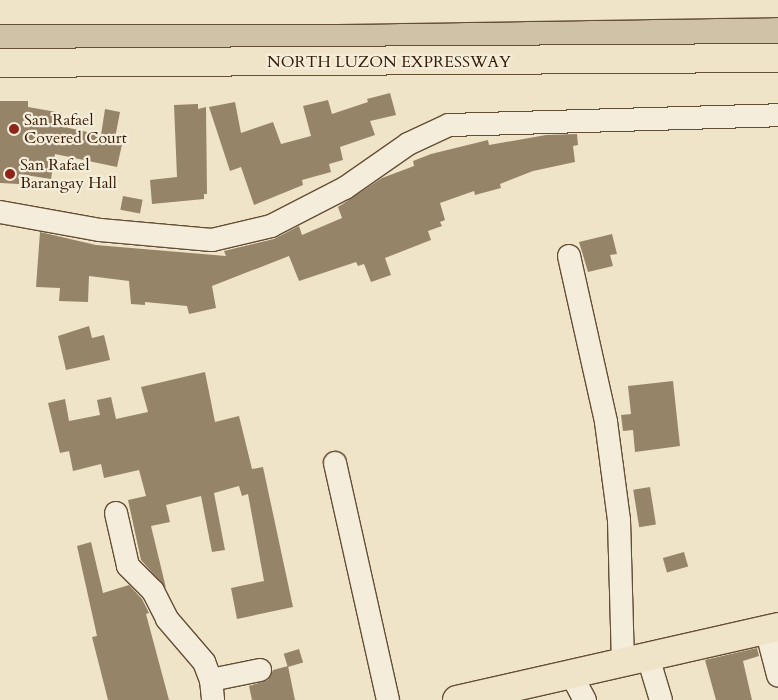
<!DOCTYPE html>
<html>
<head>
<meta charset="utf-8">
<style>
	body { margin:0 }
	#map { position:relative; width:778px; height:700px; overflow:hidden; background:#f0e4c8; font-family:Cardo,serif }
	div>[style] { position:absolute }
	.green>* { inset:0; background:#d0c2a6; transform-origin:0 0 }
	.building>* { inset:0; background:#968469; transform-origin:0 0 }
	.roads { filter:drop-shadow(1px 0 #644e34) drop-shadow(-1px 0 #644e34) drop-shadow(0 1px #644e34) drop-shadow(0 -1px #644e34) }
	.minor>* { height:22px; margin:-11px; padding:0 11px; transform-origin:11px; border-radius:11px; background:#f5eddb }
	.major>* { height:28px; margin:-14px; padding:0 14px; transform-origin:14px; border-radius:14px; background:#f0e4c8 }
	.highway>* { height:28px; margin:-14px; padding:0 14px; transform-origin:14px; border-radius:14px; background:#f0e4c8 }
	.dots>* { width:14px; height:14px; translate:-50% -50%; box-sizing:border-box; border:2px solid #f5eddb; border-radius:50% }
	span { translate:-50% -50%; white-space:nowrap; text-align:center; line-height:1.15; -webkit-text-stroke:4.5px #f5eddb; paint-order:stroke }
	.street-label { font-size:16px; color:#351c02 }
	.poi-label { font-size:16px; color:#351c02 }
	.left { translate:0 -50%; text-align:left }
</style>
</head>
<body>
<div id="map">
	<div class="green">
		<i style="left:778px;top:16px;width:34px;height:778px;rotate:90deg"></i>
	</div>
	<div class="building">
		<i style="clip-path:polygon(390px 93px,396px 115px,370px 121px,375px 135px,340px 147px,343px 160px,329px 164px,331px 172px,302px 180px,303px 185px,254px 205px,241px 167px,230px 171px,209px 107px,235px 102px,241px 133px,273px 122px,281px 144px,311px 136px,303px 106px,328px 100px,332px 114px,368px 102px,367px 99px)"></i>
		<i style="clip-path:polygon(0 101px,28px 101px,28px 107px,62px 113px,60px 126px,101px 135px,105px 109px,120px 112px,115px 138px,123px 140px,117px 167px,55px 154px,51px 179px,19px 174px,19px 184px,0 183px)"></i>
		<i style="clip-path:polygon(198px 104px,198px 109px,206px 107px,207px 194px,204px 194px,204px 199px,152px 204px,150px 180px,177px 177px,174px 105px)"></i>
		<i style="clip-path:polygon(577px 134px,578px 145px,573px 146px,575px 162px,533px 171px,500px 184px,501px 188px,475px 195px,474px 191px,440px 203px,445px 220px,440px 222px,442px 226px,428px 231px,431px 240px,385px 258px,391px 275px,371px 282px,364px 264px,358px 266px,356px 262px,299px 281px,289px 256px,212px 286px,216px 308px,189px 314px,187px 306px,145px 302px,145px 305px,131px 304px,129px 281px,89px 276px,88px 302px,59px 301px,60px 288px,36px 287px,40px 232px,96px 245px,226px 256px,224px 251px,274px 239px,299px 226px,302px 235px,342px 218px,338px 207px,382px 178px,414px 166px,413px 161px,431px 154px,488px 140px,489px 145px,546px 135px)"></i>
		<i style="left:123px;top:196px;width:20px;height:14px;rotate:11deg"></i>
		<i style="clip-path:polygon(612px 234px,617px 254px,610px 255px,613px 266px,588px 272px,579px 242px)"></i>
		<i style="clip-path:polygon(89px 326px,92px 338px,104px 335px,110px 360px,66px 370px,58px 336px)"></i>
		<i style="clip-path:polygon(205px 372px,215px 422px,239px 416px,252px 469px,263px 467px,293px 607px,237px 619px,231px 588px,264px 581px,248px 494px,242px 496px,239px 486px,214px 493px,225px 550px,212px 552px,201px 496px,166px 505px,170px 522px,151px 526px,166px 588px,141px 560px,128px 500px,146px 496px,139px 470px,104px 478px,101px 464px,73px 471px,69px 451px,60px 453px,48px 403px,65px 399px,69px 421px,100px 415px,97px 400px,111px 397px,116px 419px,148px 412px,141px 387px)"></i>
		<i style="clip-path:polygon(673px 381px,680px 446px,635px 452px,633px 430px,623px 431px,621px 415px,631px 414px,628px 386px)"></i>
		<i style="left:650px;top:487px;width:38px;height:17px;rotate:81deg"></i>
		<i style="clip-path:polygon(91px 542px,103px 593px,129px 585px,142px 599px,149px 613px,146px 614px,169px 700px,108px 700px,92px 637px,97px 636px,77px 546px)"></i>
		<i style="left:684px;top:552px;width:15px;height:22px;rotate:74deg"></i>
		<i style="clip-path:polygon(757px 648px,759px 656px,743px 661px,752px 700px,716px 700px,705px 660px)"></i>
		<i style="left:299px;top:649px;width:14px;height:16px;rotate:73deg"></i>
		<i style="clip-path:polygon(288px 666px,295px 700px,252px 700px,249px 686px,268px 680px,273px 670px)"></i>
	</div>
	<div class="roads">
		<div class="minor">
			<i style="left:0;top:212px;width:102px;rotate:10.2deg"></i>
			<i style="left:100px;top:230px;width:112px;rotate:5.1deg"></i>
			<i style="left:212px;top:240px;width:61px;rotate:-13.3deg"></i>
			<i style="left:271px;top:226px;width:83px;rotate:-27.2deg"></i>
			<i style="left:345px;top:188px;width:77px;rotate:-34.9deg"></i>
			<i style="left:408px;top:144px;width:45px;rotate:-24.9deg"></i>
			<i style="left:449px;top:125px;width:329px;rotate:-1.7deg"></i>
			<i style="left:569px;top:256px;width:170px;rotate:77.4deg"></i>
			<i style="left:606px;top:422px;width:45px;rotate:82.4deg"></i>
			<i style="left:612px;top:467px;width:53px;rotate:82.5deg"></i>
			<i style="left:619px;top:520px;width:143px;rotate:88.4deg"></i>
			<i style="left:335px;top:463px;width:243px;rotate:77.4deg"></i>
			<i style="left:116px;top:513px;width:54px;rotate:77.2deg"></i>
			<i style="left:128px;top:566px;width:35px;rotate:45deg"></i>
			<i style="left:153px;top:591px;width:31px;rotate:63deg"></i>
			<i style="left:167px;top:619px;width:57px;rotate:49.3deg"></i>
			<i style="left:204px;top:662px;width:19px;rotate:69deg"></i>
			<i style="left:211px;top:680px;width:20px;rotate:84deg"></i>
			<i style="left:766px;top:629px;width:48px;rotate:75.4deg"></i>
			<i style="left:648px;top:657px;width:45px;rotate:73.2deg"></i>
			<i style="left:571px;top:674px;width:30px;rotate:62deg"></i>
			<i style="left:211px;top:680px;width:50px;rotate:-11.5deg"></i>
		</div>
		<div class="major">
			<i style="left:457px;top:700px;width:329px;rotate:-12.8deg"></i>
		</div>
		<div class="highway">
			<i style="left:0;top:10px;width:335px"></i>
			<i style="left:335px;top:10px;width:443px;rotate:-0.9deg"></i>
			<i style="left:0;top:63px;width:778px;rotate:-0.37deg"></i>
		</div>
	</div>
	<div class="dots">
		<i style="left:14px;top:129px;background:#8f2418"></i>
		<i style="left:10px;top:174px;background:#8f2418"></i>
	</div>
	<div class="street-label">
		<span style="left:389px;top:62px">NORTH LUZON EXPRESSWAY</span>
	</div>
	<div class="poi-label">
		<span class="left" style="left:24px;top:129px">San Rafael<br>Covered Court</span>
		<span class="left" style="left:20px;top:174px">San Rafael<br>Barangay Hall</span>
	</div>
</div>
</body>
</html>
